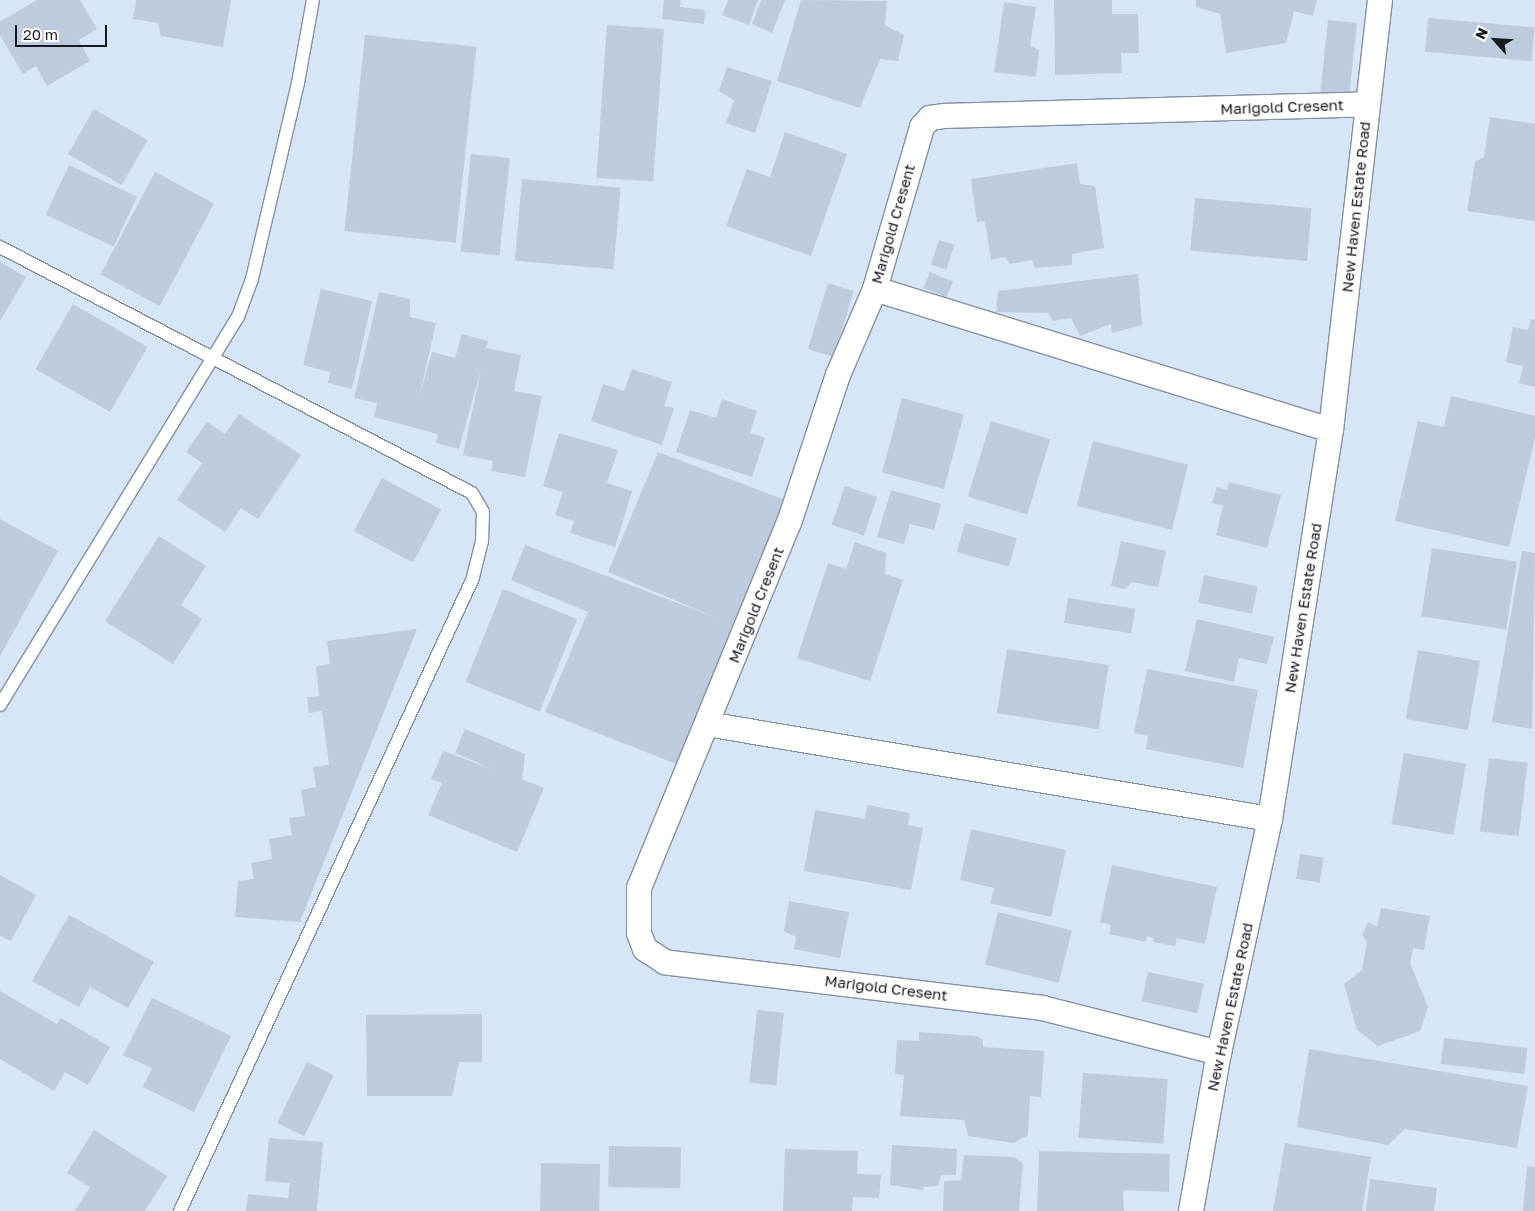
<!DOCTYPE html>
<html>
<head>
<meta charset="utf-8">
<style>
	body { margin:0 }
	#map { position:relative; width:1535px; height:1211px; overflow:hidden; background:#d7e6f7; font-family:"Golos Text",sans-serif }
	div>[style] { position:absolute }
	.building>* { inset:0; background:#bdcbdc; transform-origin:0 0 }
	.roads { filter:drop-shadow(1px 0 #8491a1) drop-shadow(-1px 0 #8491a1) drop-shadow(0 1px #8491a1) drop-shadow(0 -1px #8491a1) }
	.service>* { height:12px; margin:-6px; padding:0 6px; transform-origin:6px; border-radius:6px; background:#fff }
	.minor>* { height:24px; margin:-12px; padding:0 12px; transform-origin:12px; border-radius:12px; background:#fff }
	span { translate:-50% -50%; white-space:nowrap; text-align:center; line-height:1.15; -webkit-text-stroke:4px #fff; paint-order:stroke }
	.street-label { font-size:15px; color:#161b22 }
	.north { position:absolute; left:1470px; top:15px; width:50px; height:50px; -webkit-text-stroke:4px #fff; paint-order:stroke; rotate:296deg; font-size:14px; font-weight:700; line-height:20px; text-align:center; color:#161b22 }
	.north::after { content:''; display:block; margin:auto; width:18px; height:22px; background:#161b22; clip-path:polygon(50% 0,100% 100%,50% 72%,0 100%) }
	.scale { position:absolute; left:15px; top:25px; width:92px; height:22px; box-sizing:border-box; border:2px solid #161b22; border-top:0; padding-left:6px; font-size:15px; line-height:18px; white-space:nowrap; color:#161b22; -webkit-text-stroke:4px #fff; paint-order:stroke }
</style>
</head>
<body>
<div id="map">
	<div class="building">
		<i style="clip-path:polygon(37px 0,80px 0,97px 29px,79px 40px,90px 61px,47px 86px,36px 66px,23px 74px,0 35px,0 22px)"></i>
		<i style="clip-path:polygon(136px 0,231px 0,223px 47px,161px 36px,158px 23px,133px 19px)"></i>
		<i style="clip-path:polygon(664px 0,681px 0,680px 7px,705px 10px,704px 24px,662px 19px)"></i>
		<i style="clip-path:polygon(728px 0,758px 0,749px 25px,722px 15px)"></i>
		<i style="clip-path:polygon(761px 0,785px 0,772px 33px,752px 24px)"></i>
		<i style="clip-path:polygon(801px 0,887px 1px,885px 25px,904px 35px,898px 61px,880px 59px,860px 108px,777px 81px)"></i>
		<i style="clip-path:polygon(1054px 0,1112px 0,1112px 14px,1138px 14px,1139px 53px,1121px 53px,1122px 73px,1055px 75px)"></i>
		<i style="clip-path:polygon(1196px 0,1317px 0,1313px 16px,1294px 11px,1286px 43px,1226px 53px,1220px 14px,1196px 7px)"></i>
		<i style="clip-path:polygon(1004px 2px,1036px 7px,1030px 46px,1039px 50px,1036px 77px,994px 72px)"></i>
		<i style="left:1428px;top:18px;width:107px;height:34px;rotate:5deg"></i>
		<i style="left:1328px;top:20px;width:29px;height:72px;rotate:6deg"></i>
		<i style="left:607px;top:25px;width:57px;height:153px;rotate:4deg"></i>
		<i style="left:365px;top:35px;width:112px;height:197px;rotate:6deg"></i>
		<i style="clip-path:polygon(727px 67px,772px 81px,755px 133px,726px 123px,734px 100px,719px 91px)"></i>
		<i style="left:94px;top:109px;width:62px;height:52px;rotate:30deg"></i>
		<i style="clip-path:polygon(1490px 117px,1535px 124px,1535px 221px,1467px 211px,1475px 162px,1484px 157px)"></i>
		<i style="clip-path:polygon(785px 132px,847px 154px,811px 256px,726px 226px,747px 169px,770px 177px)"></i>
		<i style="left:471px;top:154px;width:39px;height:98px;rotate:6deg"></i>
		<i style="clip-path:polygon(1077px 163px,1080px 184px,1095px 186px,1104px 248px,1072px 254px,1072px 265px,1035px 268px,1032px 260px,1010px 264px,1005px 257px,991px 260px,985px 221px,977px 222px,971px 179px)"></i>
		<i style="left:69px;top:165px;width:75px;height:55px;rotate:25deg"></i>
		<i style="left:155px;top:172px;width:67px;height:116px;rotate:28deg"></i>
		<i style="left:522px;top:179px;width:99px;height:82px;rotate:5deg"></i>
		<i style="left:1195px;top:198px;width:117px;height:53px;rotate:5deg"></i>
		<i style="left:939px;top:240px;width:16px;height:26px;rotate:18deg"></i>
		<i style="clip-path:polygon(0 262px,26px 277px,0 321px)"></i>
		<i style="left:930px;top:272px;width:25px;height:17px;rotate:23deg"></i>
		<i style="clip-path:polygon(1138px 274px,1142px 325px,1112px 333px,1111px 324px,1080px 336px,1071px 318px,1053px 321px,1048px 313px,996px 312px,998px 291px)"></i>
		<i style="left:828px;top:283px;width:27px;height:69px;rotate:17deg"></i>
		<i style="clip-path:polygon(321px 289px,372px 301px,352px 389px,328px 383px,330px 372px,303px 365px)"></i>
		<i style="clip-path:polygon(379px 292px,410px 299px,410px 317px,436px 323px,419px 398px,432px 352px,455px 358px,462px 334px,488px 341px,486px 348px,521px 355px,514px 391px,542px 396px,525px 477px,491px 471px,493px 461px,463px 455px,481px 369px,459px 449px,436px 443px,438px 434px,374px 417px,377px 403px,354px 398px)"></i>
		<i style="left:73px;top:304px;width:86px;height:75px;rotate:30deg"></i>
		<i style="clip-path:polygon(1531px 319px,1535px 320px,1535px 387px,1519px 383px,1523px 366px,1506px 362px,1513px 327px,1528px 330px)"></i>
		<i style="clip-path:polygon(632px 369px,672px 382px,664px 406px,674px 408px,662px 445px,591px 421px,603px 384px,624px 391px)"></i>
		<i style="clip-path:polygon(1451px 396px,1535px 416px,1535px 438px,1509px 547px,1395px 521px,1418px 421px,1444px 427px)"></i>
		<i style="left:902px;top:398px;width:64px;height:77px;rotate:15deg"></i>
		<i style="clip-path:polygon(722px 399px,757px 411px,750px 433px,765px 438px,752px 477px,676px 452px,690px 410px,716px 418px)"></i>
		<i style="clip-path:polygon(239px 414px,301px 455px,258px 519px,241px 508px,225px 532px,177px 500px,202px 463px,186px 452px,207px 422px,225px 434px)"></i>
		<i style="left:991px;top:421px;width:62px;height:79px;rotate:17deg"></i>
		<i style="clip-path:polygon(559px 433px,618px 450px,607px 483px,632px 491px,615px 547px,570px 533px,574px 521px,555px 515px,563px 492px,543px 486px)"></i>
		<i style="left:1093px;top:441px;width:98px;height:67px;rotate:14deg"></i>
		<i style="clip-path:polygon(658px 452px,785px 500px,676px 764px,545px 712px,588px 612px,511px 580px,525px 545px,717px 618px,608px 572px)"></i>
		<i style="left:382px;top:478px;width:67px;height:60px;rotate:28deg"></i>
		<i style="clip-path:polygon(1229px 482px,1281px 495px,1267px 548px,1216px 535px,1223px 506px,1212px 503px,1217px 487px,1227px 490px)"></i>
		<i style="left:845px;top:486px;width:34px;height:41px;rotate:19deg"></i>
		<i style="clip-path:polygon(891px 490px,941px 504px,934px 530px,910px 524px,904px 544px,877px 537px)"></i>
		<i style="clip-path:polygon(0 519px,58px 551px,0 656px)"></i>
		<i style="left:965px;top:523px;width:54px;height:30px;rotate:16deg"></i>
		<i style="clip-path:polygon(159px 536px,206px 566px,181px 605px,202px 619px,173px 664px,105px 621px)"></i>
		<i style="clip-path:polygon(1121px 541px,1166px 551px,1158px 587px,1132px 582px,1125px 589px,1111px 586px)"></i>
		<i style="clip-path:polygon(855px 542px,886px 553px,885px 574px,903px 580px,870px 681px,797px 658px,828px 563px,846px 569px)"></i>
		<i style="left:1432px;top:548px;width:86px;height:69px;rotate:9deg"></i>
		<i style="clip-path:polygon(1522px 551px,1535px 553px,1532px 729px,1492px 722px)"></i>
		<i style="left:1204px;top:575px;width:55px;height:28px;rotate:12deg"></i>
		<i style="left:503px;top:589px;width:80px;height:100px;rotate:22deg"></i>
		<i style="left:1068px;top:598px;width:68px;height:25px;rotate:9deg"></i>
		<i style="clip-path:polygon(1197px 619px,1274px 637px,1267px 664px,1239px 658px,1234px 682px,1185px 671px)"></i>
		<i style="clip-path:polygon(417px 629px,300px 922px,235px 917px,238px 881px,254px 879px,251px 863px,272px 859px,269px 839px,292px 835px,289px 818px,305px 816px,301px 790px,316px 787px,313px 767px,329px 765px,322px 711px,309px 713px,307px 697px,319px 696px,316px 666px,330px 664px,327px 641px)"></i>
		<i style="left:1007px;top:649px;width:103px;height:65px;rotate:9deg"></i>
		<i style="left:1418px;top:650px;width:63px;height:70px;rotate:10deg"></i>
		<i style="clip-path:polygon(1147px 669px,1258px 690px,1243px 768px,1146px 749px,1148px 736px,1134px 733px)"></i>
		<i style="clip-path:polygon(465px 729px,525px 754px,522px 779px,544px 788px,517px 852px,428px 815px,442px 783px,431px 779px,443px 751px,495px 770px,455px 753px)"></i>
		<i style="left:1404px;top:753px;width:63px;height:72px;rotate:10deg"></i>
		<i style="left:1489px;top:758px;width:39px;height:74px;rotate:7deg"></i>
		<i style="clip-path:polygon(867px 805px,910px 813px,908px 825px,923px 828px,911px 890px,804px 871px,815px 810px,865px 819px)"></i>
		<i style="clip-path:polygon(971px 829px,1066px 850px,1051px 917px,990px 903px,994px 888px,960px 880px)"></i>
		<i style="left:1300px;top:854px;width:24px;height:25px;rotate:9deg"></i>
		<i style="clip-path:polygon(1112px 865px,1217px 887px,1205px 944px,1177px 938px,1175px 946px,1153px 942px,1154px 938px,1147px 936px,1146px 942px,1109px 934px,1111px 925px,1100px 922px)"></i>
		<i style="clip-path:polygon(0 875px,36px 895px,11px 941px,0 936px)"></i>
		<i style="clip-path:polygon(789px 901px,849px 912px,840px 958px,794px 949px,796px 937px,784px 931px)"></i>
		<i style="clip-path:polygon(1381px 908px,1430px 916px,1424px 950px,1413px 948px,1410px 963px,1428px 1007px,1420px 1031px,1378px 1046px,1357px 1030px,1344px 984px,1362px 970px,1367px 942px,1362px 935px,1368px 922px,1377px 927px)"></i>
		<i style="left:998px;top:912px;width:76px;height:54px;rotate:14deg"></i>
		<i style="clip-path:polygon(69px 915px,154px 962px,128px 1008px,90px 987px,79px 1007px,32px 981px)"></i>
		<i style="left:1148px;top:972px;width:57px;height:30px;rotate:12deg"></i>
		<i style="clip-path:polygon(0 991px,57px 1024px,61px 1018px,110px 1047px,88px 1085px,65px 1072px,54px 1091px,0 1059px)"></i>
		<i style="clip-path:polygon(152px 998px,231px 1036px,194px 1112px,143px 1087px,152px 1068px,123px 1055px)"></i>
		<i style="left:757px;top:1010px;width:27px;height:73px;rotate:6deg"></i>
		<i style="clip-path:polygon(482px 1014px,482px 1062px,459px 1062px,452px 1096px,367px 1096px,366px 1015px)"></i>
		<i style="clip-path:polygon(919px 1032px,977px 1036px,983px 1040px,983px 1047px,1044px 1051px,1041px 1097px,1030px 1096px,1028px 1135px,1014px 1143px,968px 1136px,964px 1120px,900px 1116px,904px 1075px,895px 1074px,897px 1040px,919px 1041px)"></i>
		<i style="left:1444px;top:1038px;width:84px;height:26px;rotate:7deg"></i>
		<i style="clip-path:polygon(1309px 1049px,1528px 1086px,1517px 1148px,1405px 1129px,1388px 1145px,1297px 1127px)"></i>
		<i style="left:307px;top:1062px;width:30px;height:68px;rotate:26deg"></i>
		<i style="left:1083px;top:1073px;width:85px;height:65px;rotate:4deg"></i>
		<i style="clip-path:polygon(94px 1130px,167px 1176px,145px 1211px,75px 1211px,90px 1187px,67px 1173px)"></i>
		<i style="clip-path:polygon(269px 1138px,323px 1142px,317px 1211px,246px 1211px,248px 1194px,288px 1198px,290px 1183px,265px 1181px)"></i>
		<i style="clip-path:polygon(1285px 1143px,1371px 1157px,1362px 1211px,1273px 1211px)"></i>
		<i style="clip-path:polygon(892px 1145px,957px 1149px,956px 1175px,941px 1175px,938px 1186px,923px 1187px,923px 1190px,890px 1185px)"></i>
		<i style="left:609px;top:1146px;width:72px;height:41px;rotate:1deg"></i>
		<i style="clip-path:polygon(785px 1149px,858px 1151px,857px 1174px,881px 1175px,879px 1198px,853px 1197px,852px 1211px,783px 1211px)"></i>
		<i style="clip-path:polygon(1039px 1151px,1170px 1154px,1169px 1192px,1123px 1190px,1124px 1211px,1037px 1211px)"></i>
		<i style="clip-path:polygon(964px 1155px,1014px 1157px,1023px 1163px,1019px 1211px,943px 1211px,944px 1181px,961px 1180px)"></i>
		<i style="left:541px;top:1163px;width:59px;height:48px;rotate:1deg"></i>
		<i style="clip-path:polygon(1527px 1166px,1535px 1167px,1535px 1211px,1523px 1211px)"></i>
		<i style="clip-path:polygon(1370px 1179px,1437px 1188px,1434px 1211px,1366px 1211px)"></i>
	</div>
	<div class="roads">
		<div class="service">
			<i style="left:0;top:247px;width:532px;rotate:27.53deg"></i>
			<i style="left:472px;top:493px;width:22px;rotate:60deg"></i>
			<i style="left:483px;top:512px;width:29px;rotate:92deg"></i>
			<i style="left:482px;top:541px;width:38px;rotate:104deg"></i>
			<i style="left:473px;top:578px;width:698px;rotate:114.84deg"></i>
			<i style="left:0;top:705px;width:455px;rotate:-58.5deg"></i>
			<i style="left:238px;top:317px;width:40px;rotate:-69.8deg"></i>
			<i style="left:252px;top:279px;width:201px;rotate:-76.8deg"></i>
			<i style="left:298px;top:83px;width:84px;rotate:-79.8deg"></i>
		</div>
		<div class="minor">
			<i style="left:875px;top:289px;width:477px;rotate:17.2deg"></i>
			<i style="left:707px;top:724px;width:571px;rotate:9.58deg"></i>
			<i style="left:1219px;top:1053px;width:182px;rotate:-165.7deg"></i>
			<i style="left:1043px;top:1008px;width:381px;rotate:-173.1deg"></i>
			<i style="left:665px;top:962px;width:24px;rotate:-147deg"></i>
			<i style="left:645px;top:949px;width:17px;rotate:-111deg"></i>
			<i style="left:639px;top:933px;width:45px;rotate:-90deg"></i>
			<i style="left:639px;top:888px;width:395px;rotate:-67.7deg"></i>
			<i style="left:789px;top:523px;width:156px;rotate:-71.7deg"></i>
			<i style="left:838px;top:375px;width:94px;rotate:-66.7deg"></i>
			<i style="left:875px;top:289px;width:169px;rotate:-73.8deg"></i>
			<i style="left:922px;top:127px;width:12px;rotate:-48deg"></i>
			<i style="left:930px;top:118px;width:15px;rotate:-8deg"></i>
			<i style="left:945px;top:116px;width:422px;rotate:-1.6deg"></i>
			<i style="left:1191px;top:1211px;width:160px;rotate:-80deg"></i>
			<i style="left:1219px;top:1053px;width:239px;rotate:-77.7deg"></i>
			<i style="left:1270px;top:819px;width:394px;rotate:-81.1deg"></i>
			<i style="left:1331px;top:430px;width:433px;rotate:-83.5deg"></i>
		</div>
	</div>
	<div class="street-label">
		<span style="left:1282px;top:107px;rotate:-2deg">Marigold Cresent</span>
		<span style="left:1356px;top:207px;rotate:-84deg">New Haven Estate Road</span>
		<span style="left:893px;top:224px;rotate:-74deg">Marigold Cresent</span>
		<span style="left:756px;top:605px;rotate:-68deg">Marigold Cresent</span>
		<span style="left:1303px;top:608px;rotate:-81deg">New Haven Estate Road</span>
		<span style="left:886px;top:988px;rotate:7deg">Marigold Cresent</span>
		<span style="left:1230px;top:1007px;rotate:-78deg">New Haven Estate Road</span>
	</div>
	<div class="north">N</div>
	<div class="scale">20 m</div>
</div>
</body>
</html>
